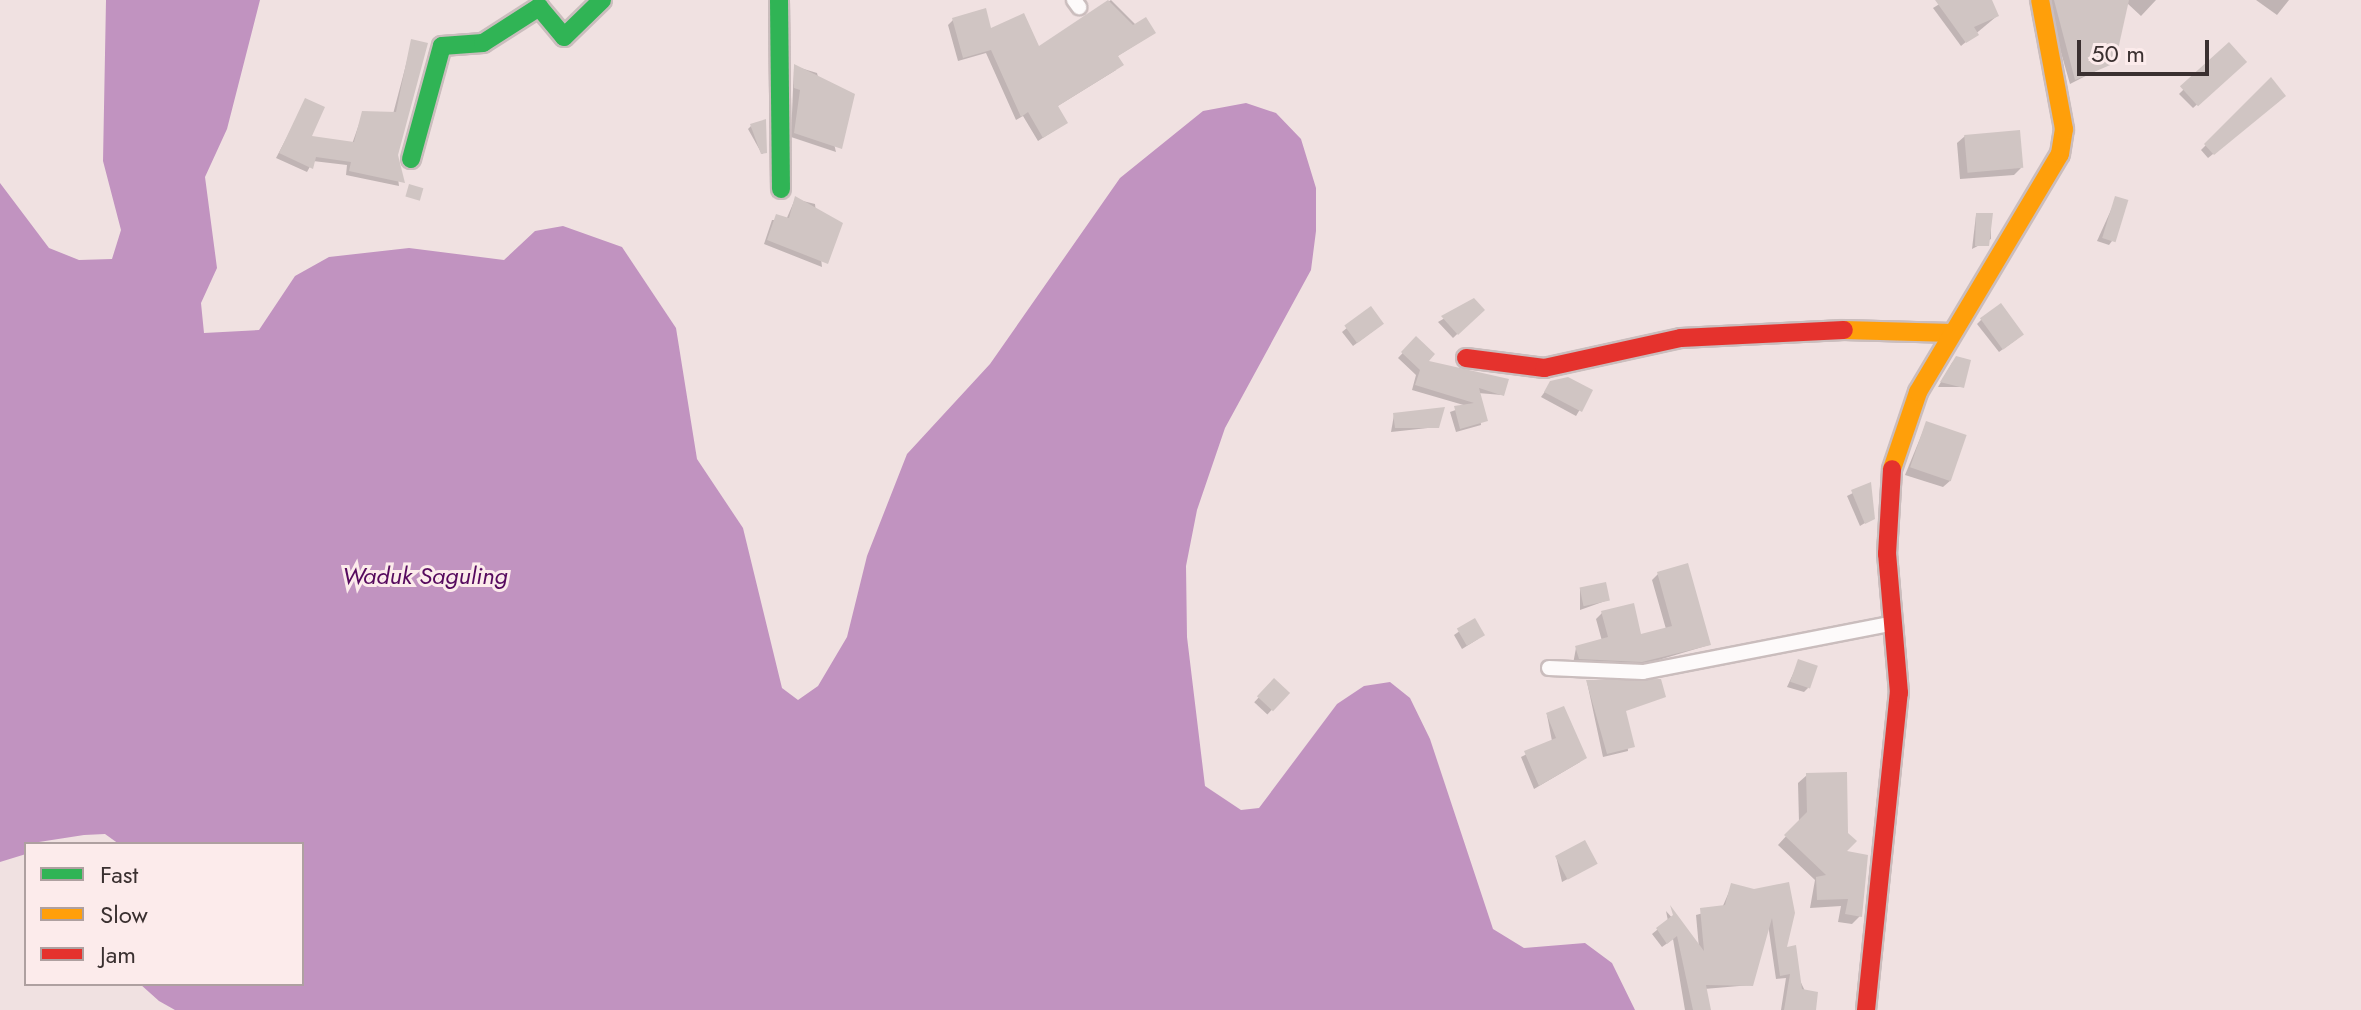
<!DOCTYPE html>
<html>
<head>
<meta charset="utf-8">
<style>
	body { margin:0 }
	#map { position:relative; width:2361px; height:1010px; overflow:hidden; background:#f0e1e1; font-family:Jost,sans-serif }
	div>[style] { position:absolute }
	.water>* { inset:0; background:#c193c0 }
	.shadow>* { inset:0; background:#0003; transform-origin:0 0 }
	.building>* { inset:0; background:#d0c5c3; transform-origin:0 0 }
	.roads { filter:drop-shadow(2px 0 #cabdbd) drop-shadow(-2px 0 #cabdbd) drop-shadow(0 2px #cabdbd) drop-shadow(0 -2px #cabdbd) }
	.street>* { height:14px; margin:-7px; padding:0 7px; transform-origin:7px; border-radius:7px; background:#fdfafa }
	.fast>* { height:18px; margin:-9px; padding:0 9px; transform-origin:9px; border-radius:9px; background:#30b455 }
	.slow>* { height:18px; margin:-9px; padding:0 9px; transform-origin:9px; border-radius:9px; background:#ff9f0a }
	.jam>* { height:18px; margin:-9px; padding:0 9px; transform-origin:9px; border-radius:9px; background:#e5322d }
	span { translate:-50% -50%; white-space:nowrap; text-align:center; line-height:1.15; -webkit-text-stroke:6px #fcebeb; paint-order:stroke }
	.water-label { font-size:24px; color:#560a5e; font-style:italic }
	.legend { position:absolute; left:24px; top:842px; width:280px; height:144px; box-sizing:border-box; background:#fcebeb; border:2px solid #aea0a0; margin:0; padding:10px 14px; list-style:none; font-size:24px; color:#3a3030 }
	.legend li { display:flex; align-items:center; gap:16px; height:40px }
	.legend b { width:40px; border:2px solid #aea0a0 }
	.scale { position:absolute; left:2077px; top:40px; width:132px; height:36px; box-sizing:border-box; border:4px solid #3a3030; border-top:0; padding-left:10px; font-size:24px; line-height:28px; white-space:nowrap; color:#3a3030; -webkit-text-stroke:6px #fcebeb; paint-order:stroke }
</style>
</head>
<body>
<div id="map">
	<div class="water">
		<i style="clip-path:polygon(106px 0,260px 0,227px 129px,205px 177px,217px 268px,201px 303px,204px 333px,259px 330px,295px 276px,329px 257px,409px 248px,504px 260px,535px 231px,563px 226px,622px 247px,676px 328px,697px 459px,743px 528px,782px 688px,798px 700px,818px 686px,847px 637px,867px 556px,907px 454px,990px 364px,1120px 178px,1203px 111px,1246px 103px,1276px 113px,1301px 139px,1316px 188px,1316px 231px,1311px 270px,1225px 428px,1197px 510px,1186px 566px,1187px 637px,1205px 786px,1241px 810px,1259px 808px,1337px 704px,1364px 686px,1390px 682px,1410px 698px,1430px 739px,1493px 929px,1524px 948px,1585px 943px,1612px 963px,1635px 1010px,175px 1010px,159px 1001px,140px 984px,302px 984px,302px 844px,119px 844px,105px 834px,84px 835px,26px 844px,26px 854px,0 862px,0 183px,49px 248px,79px 260px,112px 259px,121px 230px,103px 161px)"></i>
	</div>
	<div class="shadow">
		<i style="clip-path:polygon(1111px 0,1148px 37px,1116px 57px,1116px 70px,1056px 107px,1066px 123px,1038px 141px,1023px 116px,1016px 120px,986px 53px,958px 61px,948px 25px,953px 20px,1038px 49px)"></i>
		<i style="clip-path:polygon(1946px 0,1990px 0,1997px 16px,1961px 46px,1933px 8px)"></i>
		<i style="clip-path:polygon(2046px 0,2156px 0,2141px 16px,2127px 3px,2113px 62px,2070px 84px)"></i>
		<i style="clip-path:polygon(2256px 0,2289px 0,2277px 15px)"></i>
		<i style="clip-path:polygon(412px 42px,395px 155px,399px 186px,346px 175px,347px 165px,313px 161px,307px 172px,276px 158px,306px 101px,309px 138px,352px 144px,363px 113px,393px 114px)"></i>
		<i style="clip-path:polygon(2229px 45px,2244px 62px,2193px 108px,2179px 94px)"></i>
		<i style="clip-path:polygon(794px 66px,817px 73px,836px 152px,791px 137px)"></i>
		<i style="clip-path:polygon(2271px 80px,2279px 101px,2208px 158px,2201px 150px)"></i>
		<i style="clip-path:polygon(751px 126px,765px 152px,762px 154px,748px 129px)"></i>
		<i style="clip-path:polygon(1965px 136px,2021px 168px,2014px 175px,1960px 179px,1957px 143px)"></i>
		<i style="clip-path:polygon(795px 199px,815px 204px,822px 267px,764px 244px,772px 220px,786px 220px)"></i>
		<i style="clip-path:polygon(2116px 199px,2112px 241px,2109px 245px,2097px 241px)"></i>
		<i style="clip-path:polygon(1976px 215px,1991px 215px,1991px 239px,1972px 249px)"></i>
		<i style="clip-path:polygon(1474px 301px,1482px 310px,1453px 338px,1438px 322px)"></i>
		<i style="clip-path:polygon(1370px 309px,1377px 328px,1353px 346px,1342px 332px)"></i>
		<i style="clip-path:polygon(1982px 319px,2017px 339px,1999px 352px,1977px 324px)"></i>
		<i style="clip-path:polygon(1416px 339px,1425px 363px,1502px 395px,1478px 393px,1481px 425px,1456px 432px,1450px 412px,1467px 406px,1412px 390px,1416px 375px,1398px 358px)"></i>
		<i style="clip-path:polygon(1957px 358px,1962px 387px,1938px 387px,1952px 363px)"></i>
		<i style="clip-path:polygon(1551px 383px,1591px 391px,1576px 416px,1541px 397px)"></i>
		<i style="clip-path:polygon(1394px 415px,1437px 427px,1391px 432px)"></i>
		<i style="clip-path:polygon(1926px 424px,1951px 480px,1943px 487px,1905px 475px)"></i>
		<i style="clip-path:polygon(1869px 485px,1873px 518px,1860px 526px,1847px 496px)"></i>
		<i style="clip-path:polygon(1658px 574px,1709px 645px,1635px 667px,1573px 664px,1576px 648px,1602px 641px,1596px 619px,1602px 613px,1640px 636px,1666px 629px,1652px 580px)"></i>
		<i style="clip-path:polygon(1580px 589px,1608px 600px,1580px 610px)"></i>
		<i style="clip-path:polygon(1474px 621px,1478px 639px,1462px 649px,1454px 635px)"></i>
		<i style="clip-path:polygon(1799px 661px,1808px 688px,1804px 692px,1787px 687px)"></i>
		<i style="left:1274px;top:681px;width:18px;height:29px;rotate:43deg"></i>
		<i style="clip-path:polygon(1587px 682px,1664px 696px,1625px 709px,1628px 751px,1603px 757px)"></i>
		<i style="clip-path:polygon(1547px 715px,1580px 762px,1534px 789px,1521px 757px,1552px 741px)"></i>
		<i style="clip-path:polygon(1807px 775px,1843px 853px,1860px 916px,1852px 924px,1838px 922px,1841px 906px,1810px 908px,1815px 880px,1778px 845px,1799px 822px,1798px 783px)"></i>
		<i style="clip-path:polygon(1556px 856px,1595px 864px,1562px 882px)"></i>
		<i style="clip-path:polygon(1788px 884px,1785px 949px,1814px 1010px,1781px 1010px,1786px 978px,1776px 979px,1768px 924px,1751px 985px,1704px 989px,1709px 1010px,1685px 1010px,1673px 939px,1662px 947px,1652px 934px,1668px 921px,1666px 911px,1699px 948px,1696px 915px,1722px 908px,1732px 885px,1754px 891px)"></i>
	</div>
	<div class="building">
		<i style="clip-path:polygon(1108px 0,1133px 25px,1146px 17px,1156px 33px,1118px 56px,1124px 65px,1058px 106px,1068px 123px,1043px 138px,1028px 112px,1021px 117px,991px 50px,963px 58px,952px 18px,986px 8px,991px 28px,1024px 13px,1039px 46px)"></i>
		<i style="clip-path:polygon(1935px 0,1992px 0,1999px 16px,1974px 27px,1979px 35px,1966px 43px)"></i>
		<i style="clip-path:polygon(2054px 0,2129px 0,2115px 63px,2075px 80px)"></i>
		<i style="clip-path:polygon(411px 39px,428px 43px,398px 155px,405px 183px,349px 171px,351px 162px,316px 157px,313px 169px,279px 153px,305px 98px,325px 107px,312px 136px,354px 142px,362px 111px,396px 112px)"></i>
		<i style="left:2229px;top:42px;width:27px;height:66px;rotate:48deg"></i>
		<i style="clip-path:polygon(794px 64px,855px 94px,842px 149px,794px 133px,800px 90px,794px 88px)"></i>
		<i style="clip-path:polygon(2271px 77px,2286px 96px,2214px 155px,2204px 144px)"></i>
		<i style="clip-path:polygon(766px 119px,767px 153px,761px 154px,750px 124px)"></i>
		<i style="left:2020px;top:130px;width:38px;height:56px;rotate:85deg"></i>
		<i style="left:409px;top:184px;width:15px;height:13px;rotate:16deg"></i>
		<i style="clip-path:polygon(795px 196px,843px 223px,828px 264px,767px 240px,776px 214px,789px 218px)"></i>
		<i style="left:2115px;top:196px;width:14px;height:44px;rotate:17deg"></i>
		<i style="clip-path:polygon(1976px 213px,1993px 213px,1989px 246px,1975px 246px)"></i>
		<i style="clip-path:polygon(1474px 298px,1485px 310px,1458px 335px,1441px 316px)"></i>
		<i style="left:2001px;top:303px;width:39px;height:26px;rotate:54deg"></i>
		<i style="left:1371px;top:306px;width:22px;height:33px;rotate:54deg"></i>
		<i style="clip-path:polygon(1416px 336px,1435px 354px,1429px 361px,1509px 379px,1504px 396px,1479px 388px,1488px 421px,1460px 429px,1454px 406px,1474px 403px,1415px 385px,1420px 370px,1401px 352px)"></i>
		<i style="clip-path:polygon(1956px 356px,1971px 360px,1964px 388px,1940px 382px)"></i>
		<i style="clip-path:polygon(1568px 377px,1593px 390px,1582px 412px,1544px 392px,1550px 381px)"></i>
		<i style="clip-path:polygon(1445px 407px,1439px 428px,1395px 428px,1393px 413px)"></i>
		<i style="left:1926px;top:421px;width:43px;height:49px;rotate:19deg"></i>
		<i style="clip-path:polygon(1871px 482px,1875px 519px,1865px 524px,1851px 490px)"></i>
		<i style="clip-path:polygon(1688px 563px,1711px 645px,1642px 662px,1579px 659px,1575px 646px,1608px 637px,1601px 611px,1634px 603px,1641px 634px,1672px 626px,1657px 572px)"></i>
		<i style="left:1606px;top:582px;width:19px;height:27px;rotate:78deg"></i>
		<i style="left:1475px;top:618px;width:20px;height:21px;rotate:60deg"></i>
		<i style="left:1798px;top:659px;width:21px;height:24px;rotate:19deg"></i>
		<i style="left:1274px;top:678px;width:22px;height:25px;rotate:43deg"></i>
		<i style="clip-path:polygon(1661px 679px,1666px 697px,1626px 711px,1635px 747px,1607px 754px,1586px 680px)"></i>
		<i style="clip-path:polygon(1564px 706px,1587px 758px,1539px 786px,1524px 751px,1556px 738px,1546px 713px)"></i>
		<i style="clip-path:polygon(1847px 772px,1848px 833px,1857px 841px,1847px 851px,1868px 855px,1862px 917px,1845px 914px,1848px 899px,1817px 900px,1816px 877px,1826px 875px,1784px 835px,1807px 812px,1806px 773px)"></i>
		<i style="left:1585px;top:840px;width:27px;height:34px;rotate:62deg"></i>
		<i style="clip-path:polygon(1789px 882px,1795px 913px,1787px 947px,1796px 945px,1802px 989px,1818px 992px,1816px 1010px,1784px 1010px,1790px 974px,1780px 976px,1772px 918px,1753px 986px,1706px 985px,1711px 1010px,1693px 1010px,1677px 936px,1667px 944px,1656px 928px,1673px 915px,1670px 905px,1704px 951px,1700px 908px,1725px 905px,1731px 883px,1754px 889px)"></i>
	</div>
	<div class="roads">
		<div class="street">
			<i style="left:1074px;top:0;width:9px;rotate:54deg"></i>
			<i style="left:1549px;top:668px;width:94px;rotate:2.4deg"></i>
			<i style="left:1643px;top:672px;width:253px;rotate:-11deg"></i>
		</div>
		<div class="fast">
			<i style="left:779px;top:0;width:189px;rotate:89.4deg"></i>
			<i style="left:411px;top:159px;width:117px;rotate:-74.7deg"></i>
			<i style="left:442px;top:46px;width:41px;rotate:-4.2deg"></i>
			<i style="left:483px;top:43px;width:67px;rotate:-32.7deg"></i>
			<i style="left:539px;top:7px;width:39px;rotate:50deg"></i>
			<i style="left:564px;top:37px;width:53px;rotate:-44.2deg"></i>
		</div>
		<div class="slow">
			<i style="left:1844px;top:330px;width:108px;rotate:1.6deg"></i>
			<i style="left:1892px;top:469px;width:81px;rotate:-71.3deg"></i>
			<i style="left:1918px;top:392px;width:277px;rotate:-59.2deg"></i>
			<i style="left:2060px;top:154px;width:25px;rotate:-81deg"></i>
			<i style="left:2064px;top:129px;width:131px;rotate:-100.5deg"></i>
		</div>
		<div class="jam">
			<i style="left:1466px;top:358px;width:79px;rotate:7.3deg"></i>
			<i style="left:1544px;top:368px;width:140px;rotate:-12.4deg"></i>
			<i style="left:1681px;top:338px;width:163px;rotate:-2.8deg"></i>
			<i style="left:1866px;top:1010px;width:319px;rotate:-84.1deg"></i>
			<i style="left:1899px;top:693px;width:140px;rotate:-94.9deg"></i>
			<i style="left:1887px;top:554px;width:85px;rotate:-86.6deg"></i>
		</div>
	</div>
	<div class="water-label">
		<span style="left:425px;top:576px">Waduk Saguling</span>
	</div>
	<ul class="legend">
	<li><b style="height:10px;background:#30b455"></b>Fast</li>
	<li><b style="height:10px;background:#ff9f0a"></b>Slow</li>
	<li><b style="height:10px;background:#e5322d"></b>Jam</li>
	</ul>
	<div class="scale">50 m</div>
</div>
</body>
</html>
